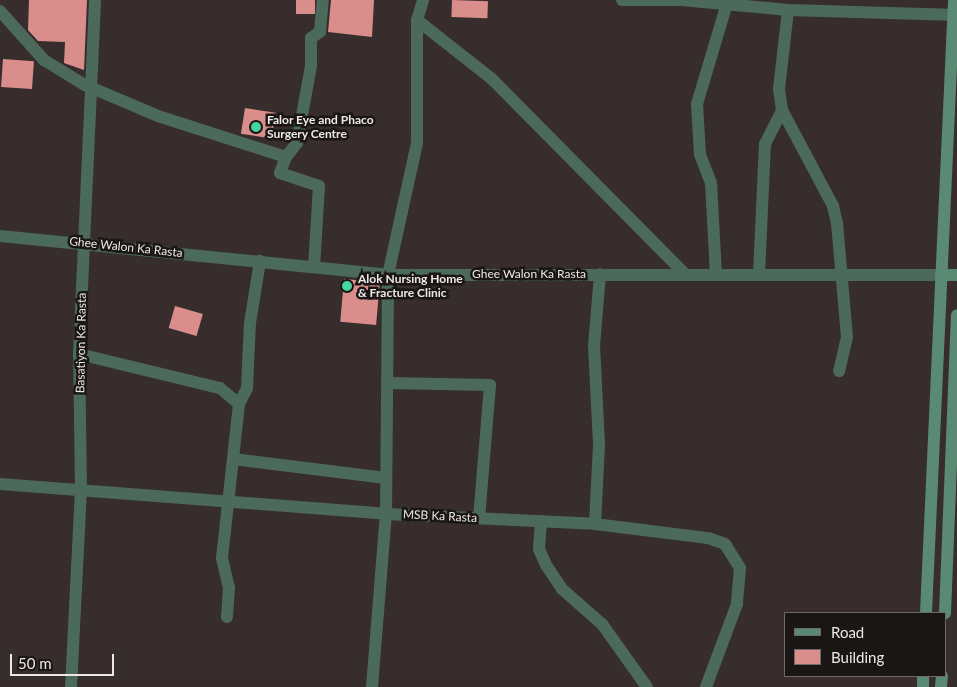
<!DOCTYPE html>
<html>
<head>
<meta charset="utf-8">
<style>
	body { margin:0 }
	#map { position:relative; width:957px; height:687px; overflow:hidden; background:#362d2c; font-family:Lato,sans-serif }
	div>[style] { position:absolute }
	.building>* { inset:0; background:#da8e8b; transform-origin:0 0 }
	.street>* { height:12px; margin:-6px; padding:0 6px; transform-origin:6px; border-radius:6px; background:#4c6a5b }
	.secondary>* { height:12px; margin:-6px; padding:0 6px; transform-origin:6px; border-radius:6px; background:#5a8a73 }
	.dots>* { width:14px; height:14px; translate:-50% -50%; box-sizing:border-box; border:2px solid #1a1616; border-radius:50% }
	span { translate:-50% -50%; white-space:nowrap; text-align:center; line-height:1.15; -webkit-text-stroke:5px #1a1616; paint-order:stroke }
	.poi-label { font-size:12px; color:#eee7e7; font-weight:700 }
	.left { translate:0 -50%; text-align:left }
	.street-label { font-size:12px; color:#eee7e7 }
	.legend { position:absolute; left:784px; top:612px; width:162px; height:65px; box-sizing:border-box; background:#1a1616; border:1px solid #6f6a6a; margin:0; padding:6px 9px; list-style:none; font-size:15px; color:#eee7e7 }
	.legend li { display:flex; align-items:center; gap:10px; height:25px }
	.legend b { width:25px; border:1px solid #6f6a6a }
	.scale { position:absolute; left:10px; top:654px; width:104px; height:22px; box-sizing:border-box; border:2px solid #eee7e7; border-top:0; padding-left:6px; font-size:15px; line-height:18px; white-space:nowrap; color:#eee7e7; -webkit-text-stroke:4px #1a1616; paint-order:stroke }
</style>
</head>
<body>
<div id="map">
	<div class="building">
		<i style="clip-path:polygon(29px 0,87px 0,84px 70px,64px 63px,65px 42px,38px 41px,28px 30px)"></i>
		<i style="left:296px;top:0;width:19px;height:14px"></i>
		<i style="clip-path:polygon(331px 0,374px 0,372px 37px,328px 32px)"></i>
		<i style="left:452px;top:0;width:36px;height:17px;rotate:2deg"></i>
		<i style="left:3px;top:59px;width:31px;height:28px;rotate:4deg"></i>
		<i style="left:245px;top:108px;width:31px;height:26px;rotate:9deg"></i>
		<i style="left:344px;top:279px;width:36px;height:43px;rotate:5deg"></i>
		<i style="left:175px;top:306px;width:29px;height:23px;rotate:16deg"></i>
	</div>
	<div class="street">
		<i style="left:622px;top:0;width:56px"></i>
		<i style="left:682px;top:0;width:106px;rotate:5.4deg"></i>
		<i style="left:788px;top:10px;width:169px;rotate:1.7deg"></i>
		<i style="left:788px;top:10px;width:80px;rotate:96.5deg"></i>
		<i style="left:779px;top:89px;width:21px;rotate:82deg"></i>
		<i style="left:782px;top:110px;width:109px;rotate:62deg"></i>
		<i style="left:833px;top:206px;width:17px;rotate:77deg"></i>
		<i style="left:837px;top:223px;width:114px;rotate:85deg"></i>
		<i style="left:847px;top:337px;width:35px;rotate:103deg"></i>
		<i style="left:0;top:11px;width:66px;rotate:48.1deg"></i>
		<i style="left:44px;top:60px;width:48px;rotate:31.4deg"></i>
		<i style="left:85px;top:85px;width:79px;rotate:23deg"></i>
		<i style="left:158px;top:116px;width:134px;rotate:17.8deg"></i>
		<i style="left:286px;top:157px;width:18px;rotate:-52deg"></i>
		<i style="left:297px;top:143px;width:78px;rotate:-79.7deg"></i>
		<i style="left:311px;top:66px;width:28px;rotate:-90deg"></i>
		<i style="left:311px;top:38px;width:11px;rotate:-34deg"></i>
		<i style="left:320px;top:32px;width:32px;rotate:-85deg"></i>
		<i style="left:417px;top:20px;width:95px;rotate:38.2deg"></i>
		<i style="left:492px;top:79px;width:274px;rotate:45.3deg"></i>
		<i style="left:286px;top:157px;width:17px;rotate:111deg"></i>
		<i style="left:280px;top:173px;width:41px;rotate:18.4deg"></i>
		<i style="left:319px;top:186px;width:81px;rotate:93.5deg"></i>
		<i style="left:0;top:236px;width:390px;rotate:5.7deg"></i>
		<i style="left:388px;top:275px;width:553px"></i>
		<i style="left:716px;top:275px;width:92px;rotate:-93.1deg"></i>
		<i style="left:711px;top:183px;width:31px;rotate:-111deg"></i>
		<i style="left:700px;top:154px;width:50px;rotate:-93.4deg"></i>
		<i style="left:697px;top:104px;width:109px;rotate:-73.4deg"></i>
		<i style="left:759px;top:275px;width:131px;rotate:-87.4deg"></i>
		<i style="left:765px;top:144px;width:38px;rotate:-63deg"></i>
		<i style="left:79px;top:354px;width:145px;rotate:13.6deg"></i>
		<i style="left:220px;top:388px;width:25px;rotate:40deg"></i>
		<i style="left:239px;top:404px;width:155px;rotate:96.3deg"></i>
		<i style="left:222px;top:558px;width:31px;rotate:77deg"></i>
		<i style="left:229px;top:588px;width:29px;rotate:94deg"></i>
		<i style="left:387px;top:383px;width:103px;rotate:1.1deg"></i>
		<i style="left:490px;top:385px;width:133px;rotate:94.7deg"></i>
		<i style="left:239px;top:404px;width:18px;rotate:-63deg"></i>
		<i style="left:247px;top:388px;width:65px;rotate:-87.4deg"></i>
		<i style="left:250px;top:323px;width:63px;rotate:-80.8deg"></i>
		<i style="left:233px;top:459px;width:154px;rotate:7.1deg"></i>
		<i style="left:0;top:484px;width:387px;rotate:4.4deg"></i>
		<i style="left:386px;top:514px;width:209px;rotate:2.7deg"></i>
		<i style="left:595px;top:524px;width:114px;rotate:7.1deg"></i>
		<i style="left:708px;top:538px;width:18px;rotate:19deg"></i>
		<i style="left:725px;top:544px;width:28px;rotate:58deg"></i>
		<i style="left:740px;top:568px;width:36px;rotate:95deg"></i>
		<i style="left:737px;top:604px;width:89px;rotate:110.5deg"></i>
		<i style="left:541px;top:521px;width:28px;rotate:94deg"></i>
		<i style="left:539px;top:549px;width:17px;rotate:66deg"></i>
		<i style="left:546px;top:565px;width:29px;rotate:56deg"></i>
		<i style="left:562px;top:589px;width:53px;rotate:41.2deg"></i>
		<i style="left:602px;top:624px;width:77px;rotate:54.5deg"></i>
		<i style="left:595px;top:524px;width:80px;rotate:-87.1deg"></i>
		<i style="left:599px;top:444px;width:98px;rotate:-92.9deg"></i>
		<i style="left:594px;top:346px;width:72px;rotate:-85.2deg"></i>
		<i style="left:71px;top:687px;width:197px;rotate:-87.1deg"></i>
		<i style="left:81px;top:490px;width:136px;rotate:-90.8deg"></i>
		<i style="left:79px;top:354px;width:354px;rotate:-87.4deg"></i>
		<i style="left:372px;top:687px;width:174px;rotate:-85.4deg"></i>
		<i style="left:386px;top:514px;width:239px;rotate:-89.5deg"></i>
		<i style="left:388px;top:275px;width:135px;rotate:-77.6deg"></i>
		<i style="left:417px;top:143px;width:123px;rotate:-90deg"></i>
		<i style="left:417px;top:20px;width:21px;rotate:-73deg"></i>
	</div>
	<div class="secondary">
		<i style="left:941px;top:275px;width:16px"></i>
		<i style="left:926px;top:613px;width:614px;rotate:-87.38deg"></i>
		<i style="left:945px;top:613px;width:298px;rotate:-87.7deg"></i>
		<i style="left:923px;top:687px;width:11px;rotate:-90deg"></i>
		<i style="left:941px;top:687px;width:11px;rotate:-85deg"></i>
	</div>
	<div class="dots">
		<i style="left:256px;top:127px;background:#48d49d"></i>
		<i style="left:347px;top:286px;background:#48d49d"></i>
	</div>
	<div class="poi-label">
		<span class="left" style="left:267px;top:127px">Falor Eye and Phaco<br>Surgery Centre</span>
		<span class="left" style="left:358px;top:286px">Alok Nursing Home<br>&amp; Fracture Clinic</span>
	</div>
	<div class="street-label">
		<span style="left:126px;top:247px;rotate:6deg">Ghee Walon Ka Rasta</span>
		<span style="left:529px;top:274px">Ghee Walon Ka Rasta</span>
		<span style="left:81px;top:343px;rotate:-89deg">Basatiyon Ka Rasta</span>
		<span style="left:440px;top:516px;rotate:3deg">MSB Ka Rasta</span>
	</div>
	<ul class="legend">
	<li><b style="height:6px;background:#5a8a73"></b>Road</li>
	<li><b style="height:14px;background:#da8e8b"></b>Building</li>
	</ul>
	<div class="scale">50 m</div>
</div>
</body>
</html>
